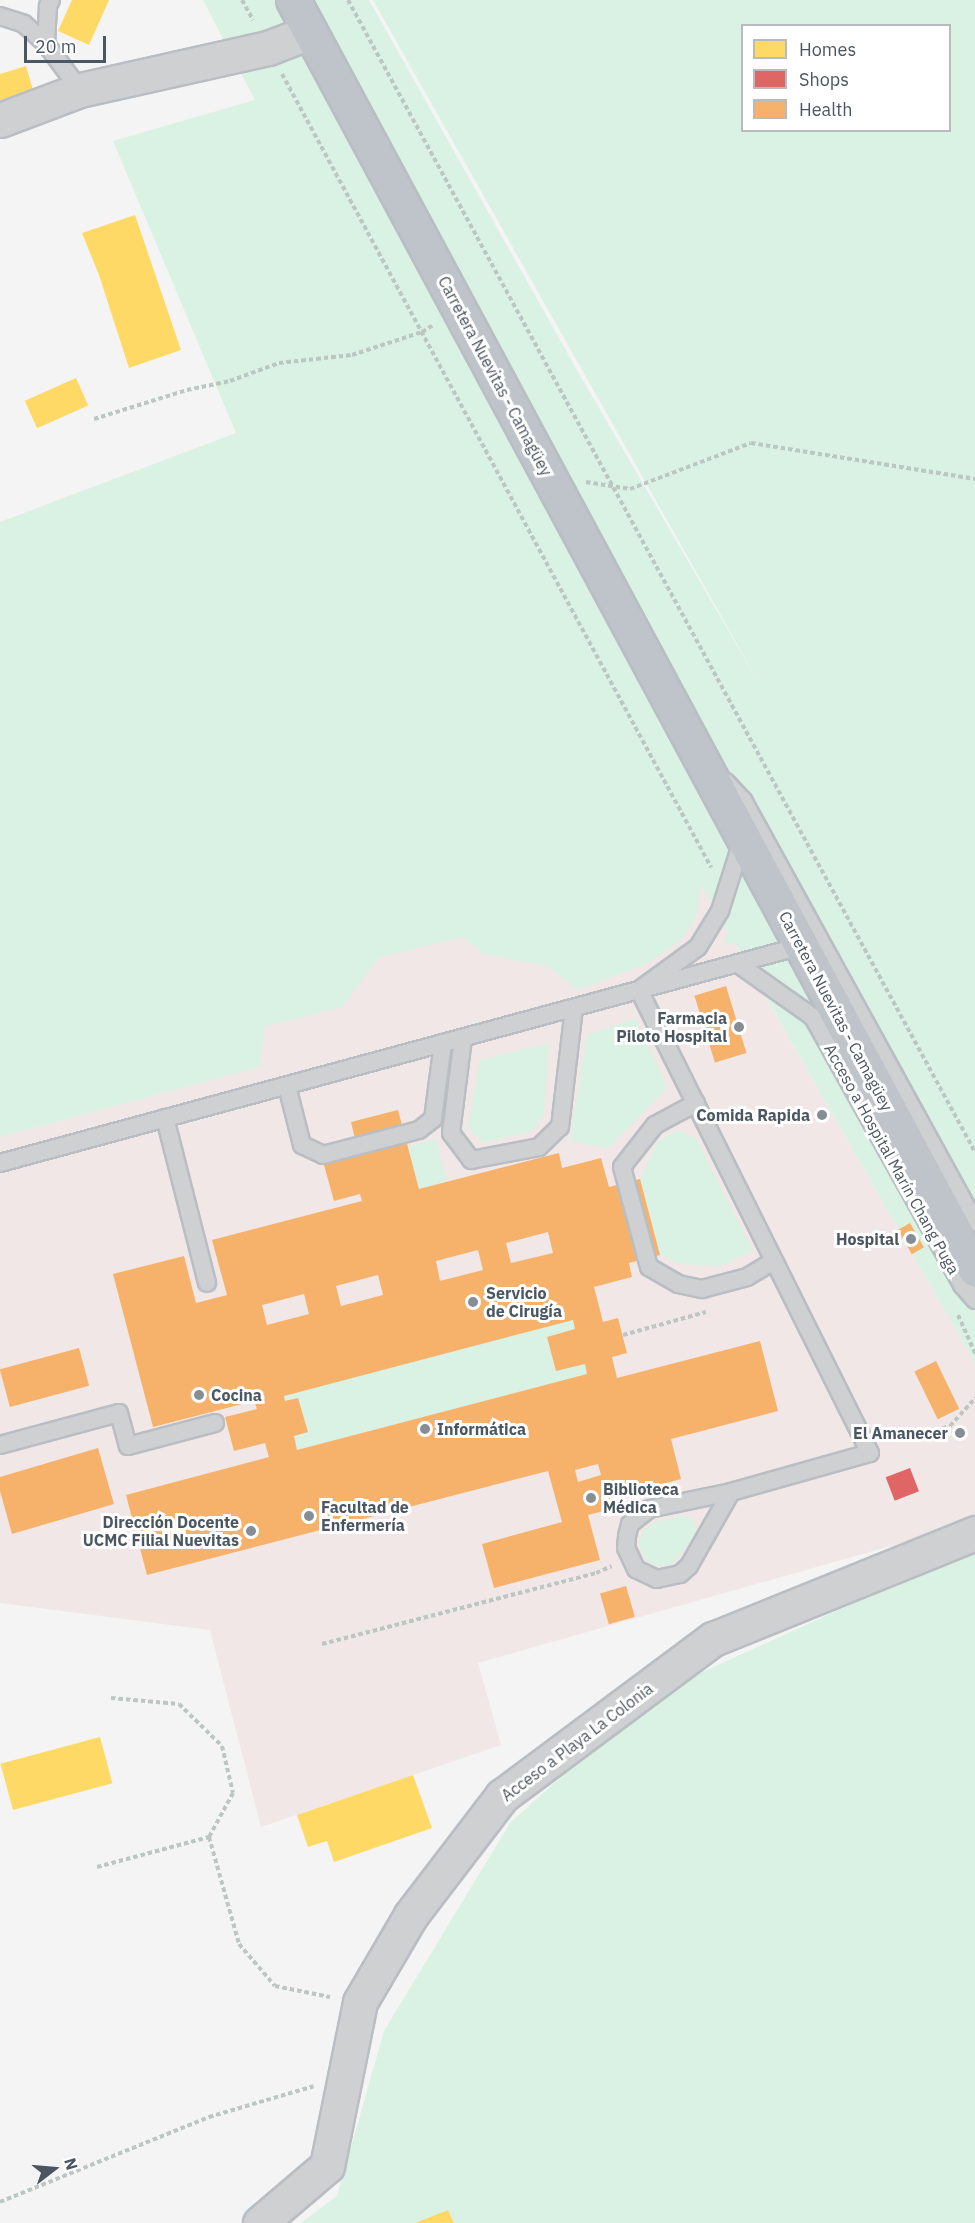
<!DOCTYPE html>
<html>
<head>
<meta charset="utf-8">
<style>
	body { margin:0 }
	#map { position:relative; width:975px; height:2223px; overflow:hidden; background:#f4f4f4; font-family:"IBM Plex Sans",sans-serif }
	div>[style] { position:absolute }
	.medical>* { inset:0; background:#f1e7e6 }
	.green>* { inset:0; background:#d9f2e3; transform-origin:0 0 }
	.homes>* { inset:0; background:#ffd966; transform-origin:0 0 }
	.shops>* { inset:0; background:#e06666; transform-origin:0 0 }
	.health>* { inset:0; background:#f6b26b; transform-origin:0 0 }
	.path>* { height:4px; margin-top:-2px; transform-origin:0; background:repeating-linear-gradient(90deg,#bcc7c4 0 4.5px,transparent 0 7.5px) }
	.roads { filter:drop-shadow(2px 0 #b9bec3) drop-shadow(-2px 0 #b9bec3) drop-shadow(0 2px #b9bec3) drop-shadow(0 -2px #b9bec3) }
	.lane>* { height:16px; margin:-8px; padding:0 8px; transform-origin:8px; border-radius:8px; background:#ced0d2 }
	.street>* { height:33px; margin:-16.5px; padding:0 16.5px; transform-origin:16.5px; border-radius:16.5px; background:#ced0d2 }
	.highway>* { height:33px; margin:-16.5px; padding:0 16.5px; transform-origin:16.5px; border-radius:16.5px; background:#bec4c9 }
	.dots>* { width:16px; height:16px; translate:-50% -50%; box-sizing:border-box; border:3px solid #fff; border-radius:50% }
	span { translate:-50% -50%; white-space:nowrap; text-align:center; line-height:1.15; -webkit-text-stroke:6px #fff; paint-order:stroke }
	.street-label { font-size:16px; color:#4a5661 }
	.poi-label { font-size:16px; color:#4a5661; font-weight:700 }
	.right { translate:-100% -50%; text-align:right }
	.left { translate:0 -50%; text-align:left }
	.legend { position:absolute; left:741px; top:24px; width:210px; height:108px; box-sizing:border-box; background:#fff; border:2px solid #b7bbc0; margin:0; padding:8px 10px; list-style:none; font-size:18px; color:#4a5661 }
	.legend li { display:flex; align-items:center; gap:12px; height:30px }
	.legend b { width:30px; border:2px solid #b7bbc0 }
	.north { position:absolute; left:24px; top:2139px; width:60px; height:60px; -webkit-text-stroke:4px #fff; paint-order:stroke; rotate:74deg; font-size:16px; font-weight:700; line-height:24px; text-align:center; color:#4a5661 }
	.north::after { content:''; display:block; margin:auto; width:21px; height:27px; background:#4a5661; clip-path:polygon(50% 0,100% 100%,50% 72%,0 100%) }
	.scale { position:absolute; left:24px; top:36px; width:82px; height:27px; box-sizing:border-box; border:3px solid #4a5661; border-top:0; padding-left:8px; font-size:18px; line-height:21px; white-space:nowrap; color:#4a5661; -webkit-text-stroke:4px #fff; paint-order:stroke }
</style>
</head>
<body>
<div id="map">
	<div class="medical">
		<i style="clip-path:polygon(155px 799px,701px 884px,975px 1363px,975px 1522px,478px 1663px,501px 1745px,261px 1827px,210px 1630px,0 1603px,0 1137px,226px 1076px)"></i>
	</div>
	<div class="green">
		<i style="clip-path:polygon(evenodd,203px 0,369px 0,578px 372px,767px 697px,373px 0,975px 0,975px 1363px,735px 943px,724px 945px,728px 932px,701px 885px,696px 917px,681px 940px,646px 964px,577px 990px,550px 967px,484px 954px,463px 937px,378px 958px,342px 1007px,264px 1027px,260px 1067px,0 1137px,0 522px,236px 433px,113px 141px,255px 100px,203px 0,742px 26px,950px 26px,950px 130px,742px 130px,742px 26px)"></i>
		<i style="clip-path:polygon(636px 1018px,667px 1088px,608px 1148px,570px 1141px,587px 1035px)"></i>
		<i style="clip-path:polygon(549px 1043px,544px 1115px,532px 1131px,483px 1143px,468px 1127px,480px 1060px)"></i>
		<i style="clip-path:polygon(678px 1130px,696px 1138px,753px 1251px,720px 1266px,680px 1264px,660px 1255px,640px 1179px,658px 1141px)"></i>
		<i style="left:436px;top:1139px;width:44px;height:29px;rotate:76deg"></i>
		<i style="clip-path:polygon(573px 1320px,575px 1329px,547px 1337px,556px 1371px,585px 1364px,587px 1374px,297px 1450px,294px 1436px,308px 1431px,298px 1398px,285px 1401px,284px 1396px)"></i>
		<i style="clip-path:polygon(682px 1516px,689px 1517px,694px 1522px,697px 1530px,694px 1537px,672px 1564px,658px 1566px,650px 1563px,645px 1559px,639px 1544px,643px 1531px,655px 1522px)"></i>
		<i style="clip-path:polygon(975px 1548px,975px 2223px,301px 2223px,337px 2196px,384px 2031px,510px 1823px,654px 1694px)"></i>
	</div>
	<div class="homes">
		<i style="clip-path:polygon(72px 0,109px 0,89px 45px,58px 31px)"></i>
		<i style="clip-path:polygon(26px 66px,33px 90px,0 100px,0 74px)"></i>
		<i style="clip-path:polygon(135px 215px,181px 350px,129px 368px,99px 275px,82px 233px)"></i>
		<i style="left:76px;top:378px;width:30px;height:56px;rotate:66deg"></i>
		<i style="left:100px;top:1737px;width:48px;height:103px;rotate:75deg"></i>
		<i style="clip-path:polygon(413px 1775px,432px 1828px,334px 1862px,327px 1841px,308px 1847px,297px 1815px)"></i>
		<i style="clip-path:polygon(448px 2210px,454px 2223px,415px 2223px)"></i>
	</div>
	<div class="shops">
		<i style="left:910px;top:1468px;width:25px;height:26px;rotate:69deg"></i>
	</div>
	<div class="health">
		<i style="left:726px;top:986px;width:70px;height:33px;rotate:73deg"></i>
		<i style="clip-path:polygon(evenodd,398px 1110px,419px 1189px,559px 1153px,562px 1168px,601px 1158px,609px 1187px,640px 1179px,660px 1255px,629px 1263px,632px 1277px,594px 1287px,603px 1322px,618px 1318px,627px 1353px,612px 1357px,617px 1378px,760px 1341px,778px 1411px,671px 1439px,681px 1479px,625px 1494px,627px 1505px,588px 1515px,600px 1560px,494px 1588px,482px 1544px,562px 1522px,548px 1471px,147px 1575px,126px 1495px,269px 1457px,265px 1443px,234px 1451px,225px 1417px,257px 1409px,254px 1401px,153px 1427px,113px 1274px,184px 1256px,196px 1303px,227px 1295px,212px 1240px,362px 1201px,360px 1194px,334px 1201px,324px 1165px,359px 1156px,351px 1122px,398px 1110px,548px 1232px,553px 1253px,511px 1263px,506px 1243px,548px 1232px,398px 1110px,478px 1250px,483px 1270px,440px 1281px,436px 1261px,478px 1250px,398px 1110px,378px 1275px,383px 1295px,341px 1306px,336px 1286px,378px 1275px,398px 1110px,304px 1294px,309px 1314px,267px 1325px,262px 1305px,304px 1294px,398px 1110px,573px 1320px,575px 1329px,547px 1337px,556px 1371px,585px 1364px,587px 1374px,297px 1450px,294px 1436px,308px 1432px,298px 1398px,285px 1401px,284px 1396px,573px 1320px,398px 1110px,598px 1464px,601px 1475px,578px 1482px,575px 1470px,598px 1464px)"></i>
		<i style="left:910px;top:1223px;width:28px;height:14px;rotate:60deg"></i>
		<i style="left:79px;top:1348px;width:39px;height:82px;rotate:75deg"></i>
		<i style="left:936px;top:1361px;width:53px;height:24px;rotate:64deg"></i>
		<i style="clip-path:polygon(98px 1448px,114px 1504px,12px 1534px,0 1491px,0 1477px)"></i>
		<i style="left:626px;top:1586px;width:32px;height:27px;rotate:74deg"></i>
	</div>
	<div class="path">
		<i style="left:242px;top:0;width:23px;rotate:61deg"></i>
		<i style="left:348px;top:0;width:1312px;rotate:61.44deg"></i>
		<i style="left:282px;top:74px;width:902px;rotate:61.59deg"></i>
		<i style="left:94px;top:419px;width:97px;rotate:-17.3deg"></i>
		<i style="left:187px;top:390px;width:44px;rotate:-11.8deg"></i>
		<i style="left:230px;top:381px;width:52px;rotate:-20.2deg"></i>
		<i style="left:279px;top:363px;width:73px;rotate:-6.3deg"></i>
		<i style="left:352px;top:355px;width:74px;rotate:-18.2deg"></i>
		<i style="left:422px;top:332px;width:13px;rotate:-32deg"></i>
		<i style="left:586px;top:482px;width:45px;rotate:9deg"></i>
		<i style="left:630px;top:489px;width:129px;rotate:-20.8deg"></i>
		<i style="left:751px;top:443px;width:227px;rotate:9.1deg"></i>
		<i style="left:958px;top:1315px;width:42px;rotate:65.9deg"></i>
		<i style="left:623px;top:1335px;width:86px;rotate:-15.5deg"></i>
		<i style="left:914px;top:1439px;width:38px;rotate:-20deg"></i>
		<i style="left:950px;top:1426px;width:38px;rotate:-48deg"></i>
		<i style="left:322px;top:1644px;width:283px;rotate:-14.5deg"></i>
		<i style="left:596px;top:1573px;width:17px;rotate:-24deg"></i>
		<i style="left:111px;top:1698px;width:68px;rotate:5deg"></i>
		<i style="left:179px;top:1704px;width:60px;rotate:44.3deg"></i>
		<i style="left:222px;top:1746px;width:48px;rotate:76.8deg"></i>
		<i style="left:233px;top:1793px;width:50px;rotate:118.6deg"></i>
		<i style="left:209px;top:1837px;width:111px;rotate:74.3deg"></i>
		<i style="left:239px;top:1944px;width:55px;rotate:49.4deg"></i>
		<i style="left:275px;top:1986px;width:56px;rotate:11.3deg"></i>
		<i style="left:97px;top:1867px;width:116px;rotate:-15deg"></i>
		<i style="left:0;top:2202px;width:226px;rotate:-22.1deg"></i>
		<i style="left:209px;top:2117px;width:109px;rotate:-16.4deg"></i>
	</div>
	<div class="roads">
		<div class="lane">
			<i style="left:51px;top:0;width:7px;rotate:117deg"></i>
			<i style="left:48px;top:6px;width:38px;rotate:93deg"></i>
			<i style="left:46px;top:44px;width:57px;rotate:53.5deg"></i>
			<i style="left:0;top:16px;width:25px;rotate:18deg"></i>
			<i style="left:24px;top:24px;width:30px;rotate:42deg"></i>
			<i style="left:726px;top:782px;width:25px;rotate:47deg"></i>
			<i style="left:743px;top:800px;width:482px;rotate:61.2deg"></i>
			<i style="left:738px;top:964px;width:100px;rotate:35.3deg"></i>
			<i style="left:813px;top:1017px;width:307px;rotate:60.9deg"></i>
			<i style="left:962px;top:1285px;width:20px;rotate:49deg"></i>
			<i style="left:463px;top:1038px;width:96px;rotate:97.2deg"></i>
			<i style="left:451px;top:1133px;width:34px;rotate:53deg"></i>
			<i style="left:471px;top:1160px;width:69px;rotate:-10.8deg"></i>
			<i style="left:539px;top:1147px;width:29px;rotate:-44deg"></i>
			<i style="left:560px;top:1127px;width:120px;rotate:-83.3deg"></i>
			<i style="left:287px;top:1086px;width:61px;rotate:75.7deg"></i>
			<i style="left:302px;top:1145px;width:23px;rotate:25deg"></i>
			<i style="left:323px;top:1155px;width:99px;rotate:-14.6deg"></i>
			<i style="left:419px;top:1130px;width:18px;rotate:-38deg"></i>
			<i style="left:433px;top:1119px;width:77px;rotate:-82.5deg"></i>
			<i style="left:696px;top:1103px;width:47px;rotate:151.8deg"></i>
			<i style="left:655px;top:1125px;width:53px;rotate:128.2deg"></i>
			<i style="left:622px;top:1167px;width:104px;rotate:74.9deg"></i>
			<i style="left:649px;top:1267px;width:34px;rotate:30deg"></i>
			<i style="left:678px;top:1284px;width:25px;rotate:12deg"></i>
			<i style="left:702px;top:1289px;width:47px;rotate:-14.9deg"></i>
			<i style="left:747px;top:1277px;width:31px;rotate:-31deg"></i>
			<i style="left:165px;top:1118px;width:170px;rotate:75.7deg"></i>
			<i style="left:0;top:1163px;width:830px;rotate:-15.16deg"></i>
			<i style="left:0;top:1445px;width:123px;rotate:-15.1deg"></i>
			<i style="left:119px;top:1413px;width:34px;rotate:75deg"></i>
			<i style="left:128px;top:1446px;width:90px;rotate:-14.8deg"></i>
			<i style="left:731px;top:1492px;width:85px;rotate:119.6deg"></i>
			<i style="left:689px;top:1566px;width:12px;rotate:138deg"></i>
			<i style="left:680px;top:1574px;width:24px;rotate:168deg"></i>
			<i style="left:657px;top:1579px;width:23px;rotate:-155deg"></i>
			<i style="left:636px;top:1569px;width:23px;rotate:-115deg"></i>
			<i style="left:626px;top:1548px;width:12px;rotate:-85deg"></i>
			<i style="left:627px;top:1536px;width:12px;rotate:-76deg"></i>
			<i style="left:630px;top:1524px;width:24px;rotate:-38deg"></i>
			<i style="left:649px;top:1509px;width:84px;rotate:-11.7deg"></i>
			<i style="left:731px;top:1492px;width:144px;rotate:-15.7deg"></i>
			<i style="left:870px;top:1453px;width:517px;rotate:-116.52deg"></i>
			<i style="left:639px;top:990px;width:73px;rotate:-36.1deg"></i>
			<i style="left:698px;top:947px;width:42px;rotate:-58.6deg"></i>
			<i style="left:720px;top:911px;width:77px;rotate:-72.5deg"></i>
		</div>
		<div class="street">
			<i style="left:0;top:120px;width:85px;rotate:-20.6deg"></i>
			<i style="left:80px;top:90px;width:193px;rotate:-12.6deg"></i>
			<i style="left:268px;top:48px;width:45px;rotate:-20.9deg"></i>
			<i style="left:260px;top:2223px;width:88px;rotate:-40.4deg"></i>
			<i style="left:327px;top:2166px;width:167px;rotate:-78.6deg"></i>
			<i style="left:360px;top:2002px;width:101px;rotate:-59.6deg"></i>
			<i style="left:411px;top:1915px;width:150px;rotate:-52.6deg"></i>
			<i style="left:502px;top:1796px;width:263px;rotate:-36.7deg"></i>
			<i style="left:713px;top:1639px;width:283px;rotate:-22deg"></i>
		</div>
		<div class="highway">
			<i style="left:293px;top:0;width:1441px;rotate:61.75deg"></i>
		</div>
	</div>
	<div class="dots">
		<i style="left:739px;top:1027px;background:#868d94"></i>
		<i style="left:822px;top:1115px;background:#868d94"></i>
		<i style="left:911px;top:1239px;background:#868d94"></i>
		<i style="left:473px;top:1302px;background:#868d94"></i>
		<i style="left:199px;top:1395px;background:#868d94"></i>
		<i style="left:425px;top:1429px;background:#868d94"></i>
		<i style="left:960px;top:1433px;background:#868d94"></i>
		<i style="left:591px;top:1498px;background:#868d94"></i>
		<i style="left:309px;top:1516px;background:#868d94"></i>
		<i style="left:251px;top:1531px;background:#868d94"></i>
	</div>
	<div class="street-label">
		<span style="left:495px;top:376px;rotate:62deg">Carretera Nuevitas - Camagüey</span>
		<span style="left:836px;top:1011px;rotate:62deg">Carretera Nuevitas - Camagüey</span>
		<span style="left:892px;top:1159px;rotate:61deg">Acceso a Hospital Marín Chang Puga</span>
		<span style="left:577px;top:1742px;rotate:-37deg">Acceso a Playa La Colonia</span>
	</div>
	<div class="poi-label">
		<span class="right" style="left:727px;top:1027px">Farmacia<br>Piloto Hospital</span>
		<span class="right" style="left:810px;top:1115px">Comida Rapida</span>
		<span class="right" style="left:899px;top:1239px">Hospital</span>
		<span class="left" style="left:486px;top:1302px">Servicio<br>de Cirugía</span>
		<span class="left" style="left:211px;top:1395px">Cocina</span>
		<span class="left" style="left:437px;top:1429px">Informática</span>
		<span class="right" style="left:948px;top:1433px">El Amanecer</span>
		<span class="left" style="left:603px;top:1498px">Biblioteca<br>Médica</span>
		<span class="left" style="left:321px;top:1516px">Facultad de<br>Enfermería</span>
		<span class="right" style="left:239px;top:1531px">Dirección Docente<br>UCMC Filial Nuevitas</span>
	</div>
	<ul class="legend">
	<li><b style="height:16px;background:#ffd966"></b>Homes</li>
	<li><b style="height:16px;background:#e06666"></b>Shops</li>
	<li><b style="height:16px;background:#f6b26b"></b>Health</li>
	</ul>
	<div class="north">N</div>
	<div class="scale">20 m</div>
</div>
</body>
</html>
